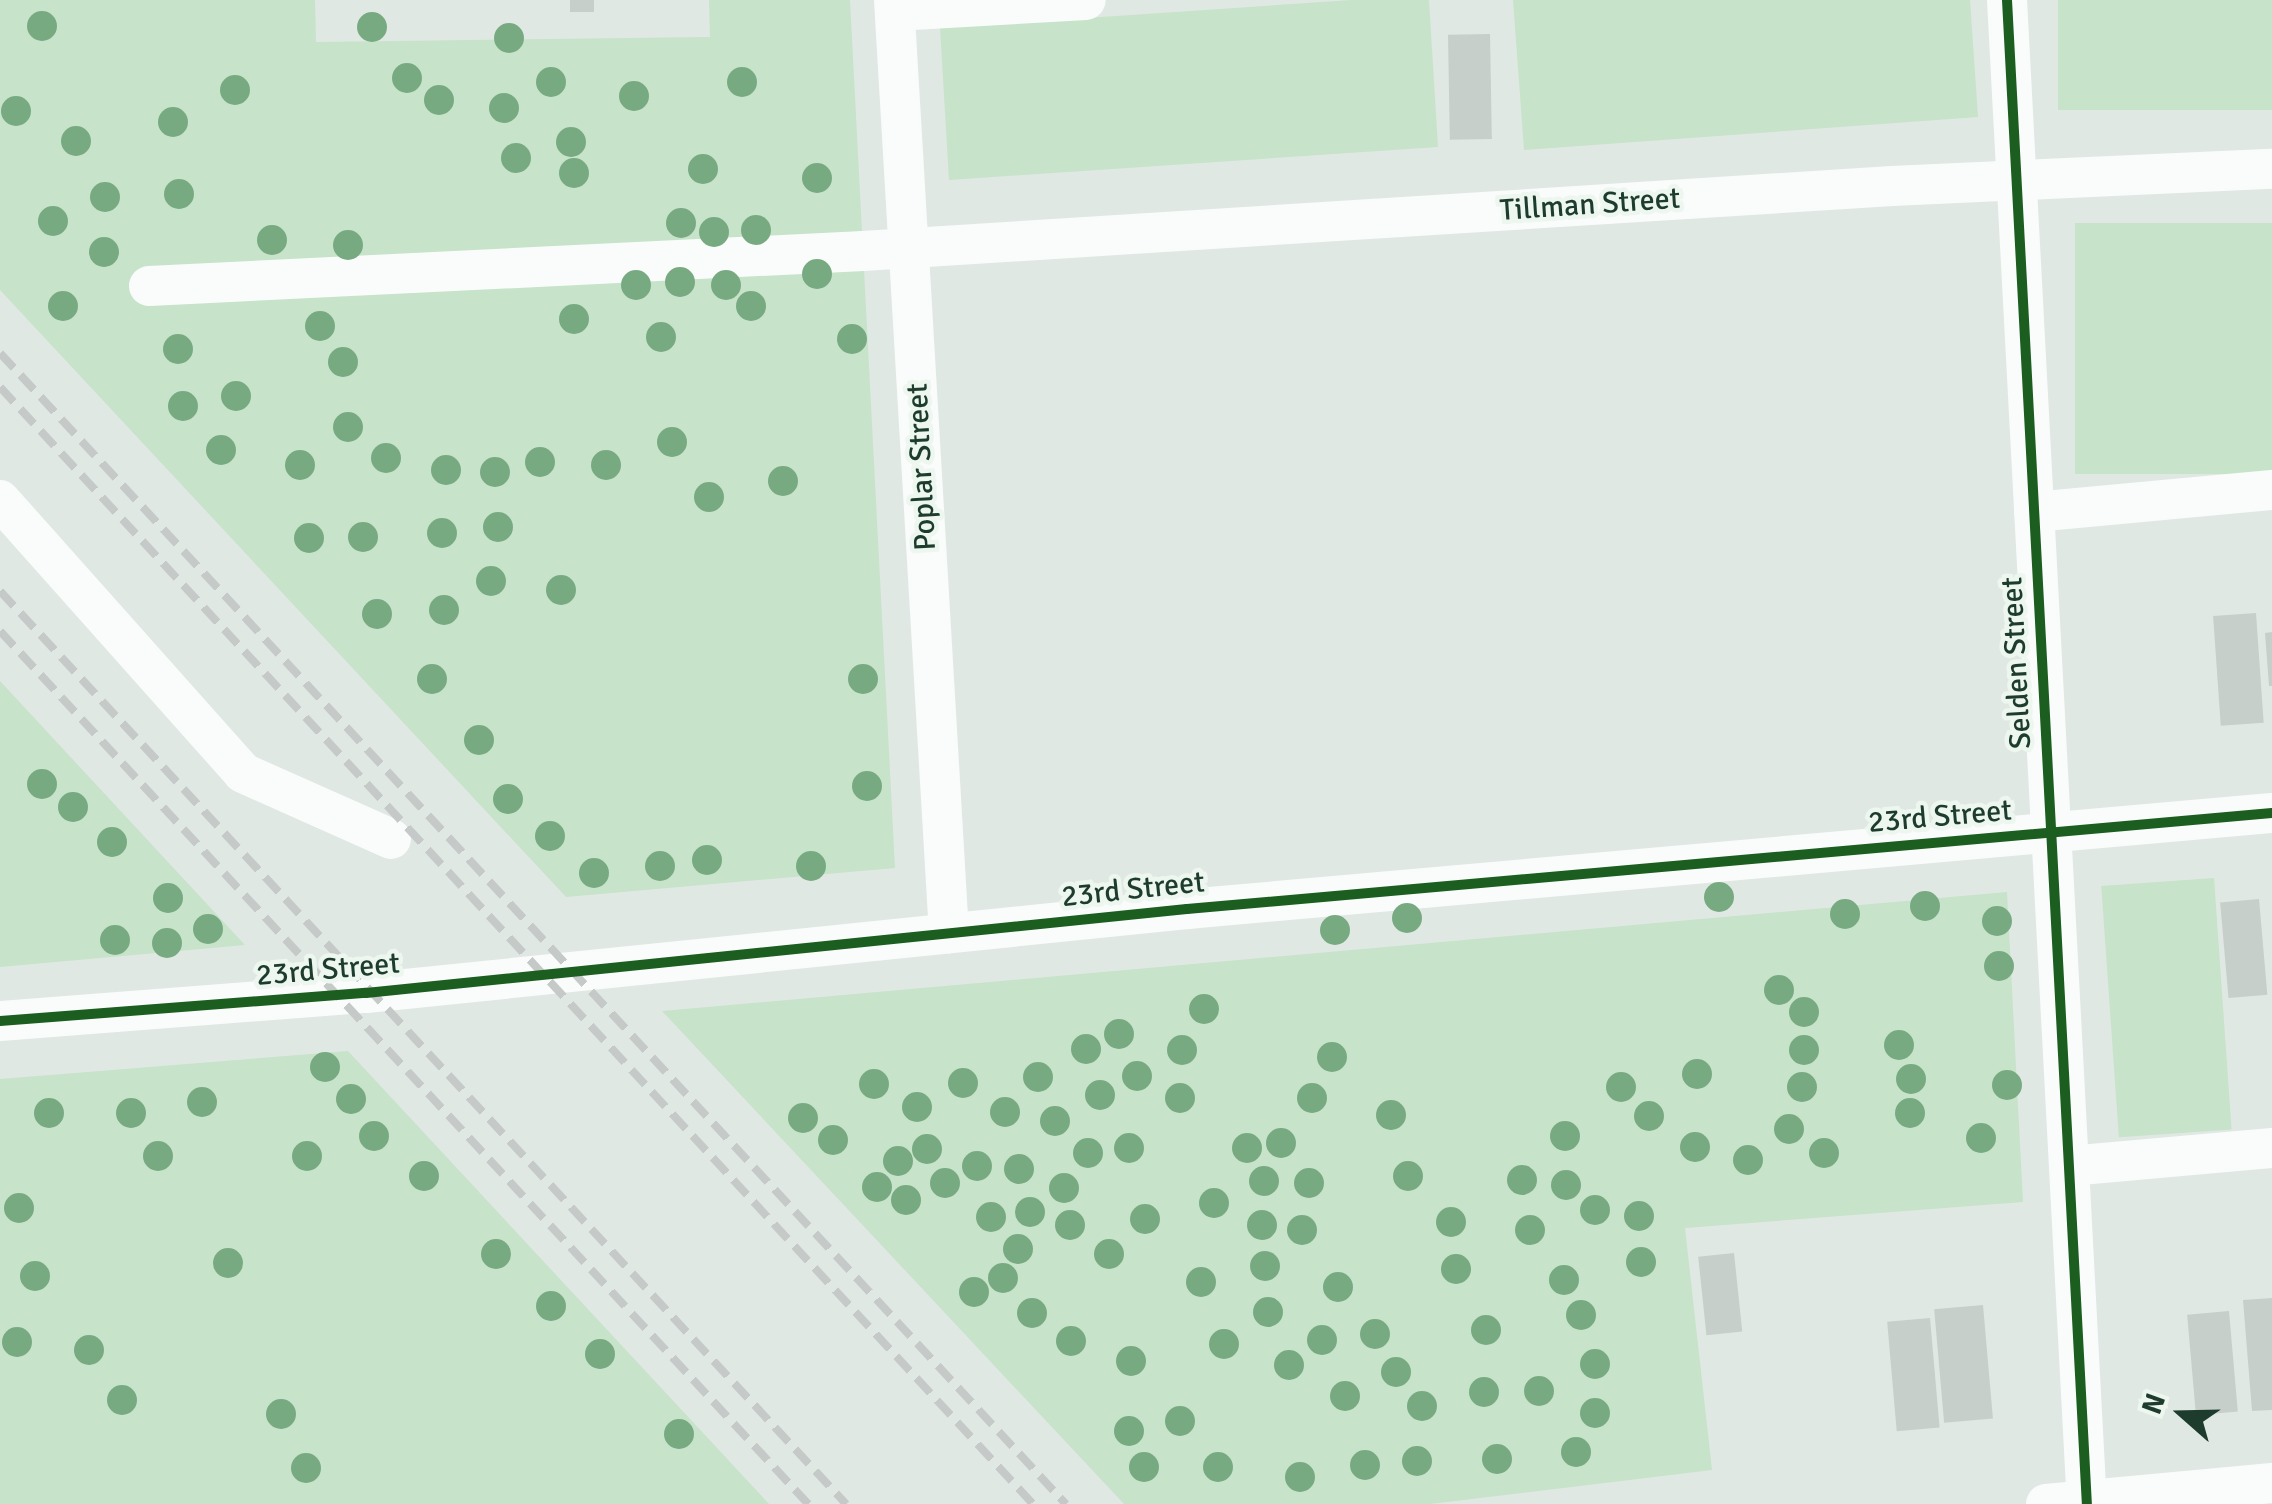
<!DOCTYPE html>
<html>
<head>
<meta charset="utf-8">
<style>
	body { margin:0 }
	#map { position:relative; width:2272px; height:1504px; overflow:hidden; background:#e0e8e3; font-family:Signika,sans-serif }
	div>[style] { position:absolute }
	.green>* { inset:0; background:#c7e3ca; transform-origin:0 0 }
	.building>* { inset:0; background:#c7cfca; transform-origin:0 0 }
	.minor>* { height:40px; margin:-20px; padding:0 20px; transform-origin:20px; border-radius:20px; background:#fafcfb }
	.rail>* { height:8px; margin-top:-4px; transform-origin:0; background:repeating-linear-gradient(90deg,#c5cac8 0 20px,transparent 0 30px) }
	.cycleway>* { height:10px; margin:-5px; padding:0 5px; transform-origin:5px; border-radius:5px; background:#1b5e20 }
	.trees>* { width:30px; height:30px; margin:-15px; border-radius:50%; background:#78aa82 }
	span { translate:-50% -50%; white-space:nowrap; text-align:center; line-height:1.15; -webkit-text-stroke:9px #edf7f0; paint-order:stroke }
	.street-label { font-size:30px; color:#1d3c2e }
	.north { position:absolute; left:2132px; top:1364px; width:100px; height:100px; -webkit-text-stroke:8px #edf7f0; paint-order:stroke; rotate:290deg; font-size:28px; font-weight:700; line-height:40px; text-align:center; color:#1d3c2e }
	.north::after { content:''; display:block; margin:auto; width:35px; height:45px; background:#1d3c2e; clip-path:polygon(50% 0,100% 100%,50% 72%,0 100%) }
</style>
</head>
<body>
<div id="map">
	<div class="green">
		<i style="clip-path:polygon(0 0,315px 0,316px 42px,710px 37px,709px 0,850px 0,895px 868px,566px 897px,0 290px)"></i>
		<i style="clip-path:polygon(1351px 0,1429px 0,1438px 147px,949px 180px,940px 28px)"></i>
		<i style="clip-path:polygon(1513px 0,1970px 0,1978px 117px,1524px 150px)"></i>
		<i style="left:2058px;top:0;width:214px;height:110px"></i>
		<i style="left:2272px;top:223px;width:251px;height:197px;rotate:90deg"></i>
		<i style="clip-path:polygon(0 680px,0 681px,245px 945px,0 967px)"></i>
		<i style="left:2214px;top:878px;width:252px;height:113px;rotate:86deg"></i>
		<i style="clip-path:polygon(2007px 892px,2023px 1202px,1685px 1228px,1712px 1470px,1430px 1504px,1124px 1504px,662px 1011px)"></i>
		<i style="clip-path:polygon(348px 1051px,769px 1504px,0 1504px,0 1079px)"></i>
	</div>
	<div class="building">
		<i style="left:570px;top:0;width:24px;height:12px"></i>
		<i style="left:1490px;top:34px;width:105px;height:42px;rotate:89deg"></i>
		<i style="left:2256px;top:613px;width:110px;height:43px;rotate:86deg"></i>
		<i style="clip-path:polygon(2272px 632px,2272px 686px,2269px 686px,2265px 633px)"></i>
		<i style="left:2259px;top:899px;width:96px;height:39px;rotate:85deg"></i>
		<i style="left:1734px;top:1253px;width:79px;height:36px;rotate:84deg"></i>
		<i style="clip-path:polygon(2272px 1298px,2272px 1410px,2252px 1411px,2243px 1300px)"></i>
		<i style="left:1983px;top:1305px;width:114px;height:49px;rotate:85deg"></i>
		<i style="left:2229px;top:1311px;width:101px;height:42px;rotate:85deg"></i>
		<i style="left:1930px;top:1318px;width:110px;height:43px;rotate:85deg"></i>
	</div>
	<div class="minor">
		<i style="left:894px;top:0;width:935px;rotate:86.63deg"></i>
		<i style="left:2007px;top:0;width:1506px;rotate:86.96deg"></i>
		<i style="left:895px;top:11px;width:191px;rotate:-3.3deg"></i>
		<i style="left:149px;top:286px;width:715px;rotate:-2.81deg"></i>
		<i style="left:863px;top:251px;width:1031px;rotate:-3.61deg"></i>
		<i style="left:1892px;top:186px;width:380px;rotate:-2.6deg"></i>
		<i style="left:0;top:500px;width:365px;rotate:48.3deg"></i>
		<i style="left:243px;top:773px;width:162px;rotate:24deg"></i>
		<i style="left:2034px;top:512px;width:239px;rotate:-5.3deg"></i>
		<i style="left:0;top:1021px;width:367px;rotate:-4.4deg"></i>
		<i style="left:366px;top:993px;width:825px;rotate:-5.84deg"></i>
		<i style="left:1187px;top:909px;width:1089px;rotate:-5.06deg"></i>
		<i style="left:2069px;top:1166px;width:204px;rotate:-5.1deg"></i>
		<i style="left:2046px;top:1504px;width:227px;rotate:-5.3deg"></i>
	</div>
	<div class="rail">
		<i style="left:0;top:353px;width:1569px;rotate:47.2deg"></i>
		<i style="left:0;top:387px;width:1521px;rotate:47.24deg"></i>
		<i style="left:0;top:591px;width:1245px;rotate:47.18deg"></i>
		<i style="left:0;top:631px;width:1190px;rotate:47.21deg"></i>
	</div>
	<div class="cycleway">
		<i style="left:2007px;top:0;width:1506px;rotate:86.96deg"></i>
		<i style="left:0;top:1021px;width:367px;rotate:-4.4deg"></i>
		<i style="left:366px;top:993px;width:825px;rotate:-5.84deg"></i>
		<i style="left:1187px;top:909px;width:1089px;rotate:-5.06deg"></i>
	</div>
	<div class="trees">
		<i style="left:42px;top:26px"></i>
		<i style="left:372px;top:27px"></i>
		<i style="left:509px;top:38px"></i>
		<i style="left:407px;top:78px"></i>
		<i style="left:551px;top:82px"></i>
		<i style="left:742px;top:82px"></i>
		<i style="left:235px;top:90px"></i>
		<i style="left:634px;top:96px"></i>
		<i style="left:439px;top:100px"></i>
		<i style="left:504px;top:108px"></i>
		<i style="left:16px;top:111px"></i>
		<i style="left:173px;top:122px"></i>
		<i style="left:76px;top:141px"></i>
		<i style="left:571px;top:142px"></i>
		<i style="left:516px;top:158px"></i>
		<i style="left:703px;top:169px"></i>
		<i style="left:574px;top:173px"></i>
		<i style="left:817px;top:178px"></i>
		<i style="left:179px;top:194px"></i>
		<i style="left:105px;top:197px"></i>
		<i style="left:53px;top:221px"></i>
		<i style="left:681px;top:223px"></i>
		<i style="left:756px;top:230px"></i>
		<i style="left:714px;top:232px"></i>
		<i style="left:272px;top:240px"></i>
		<i style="left:348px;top:245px"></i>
		<i style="left:104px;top:252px"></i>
		<i style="left:817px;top:274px"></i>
		<i style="left:680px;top:282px"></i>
		<i style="left:636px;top:285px"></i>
		<i style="left:726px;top:285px"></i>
		<i style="left:63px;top:306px"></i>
		<i style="left:751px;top:306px"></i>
		<i style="left:574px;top:319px"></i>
		<i style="left:320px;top:326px"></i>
		<i style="left:661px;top:337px"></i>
		<i style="left:852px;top:339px"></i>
		<i style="left:178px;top:349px"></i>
		<i style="left:343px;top:362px"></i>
		<i style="left:236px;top:396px"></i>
		<i style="left:183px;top:406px"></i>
		<i style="left:348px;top:427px"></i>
		<i style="left:672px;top:442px"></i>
		<i style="left:221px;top:450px"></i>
		<i style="left:386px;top:458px"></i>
		<i style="left:540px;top:462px"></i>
		<i style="left:300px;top:465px"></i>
		<i style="left:606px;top:465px"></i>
		<i style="left:446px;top:470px"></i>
		<i style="left:495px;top:472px"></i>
		<i style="left:783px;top:481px"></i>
		<i style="left:709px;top:497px"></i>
		<i style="left:498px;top:527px"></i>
		<i style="left:442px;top:533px"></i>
		<i style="left:363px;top:537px"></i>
		<i style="left:309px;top:538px"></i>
		<i style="left:491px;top:581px"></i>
		<i style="left:561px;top:590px"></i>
		<i style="left:444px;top:610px"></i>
		<i style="left:377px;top:614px"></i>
		<i style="left:432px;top:679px"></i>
		<i style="left:863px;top:679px"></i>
		<i style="left:479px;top:740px"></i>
		<i style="left:42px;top:784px"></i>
		<i style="left:867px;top:786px"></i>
		<i style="left:508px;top:799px"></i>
		<i style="left:73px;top:807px"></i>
		<i style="left:550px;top:836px"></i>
		<i style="left:112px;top:842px"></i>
		<i style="left:707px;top:860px"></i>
		<i style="left:660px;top:866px"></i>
		<i style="left:811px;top:866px"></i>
		<i style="left:594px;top:873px"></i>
		<i style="left:1719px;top:897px"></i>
		<i style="left:168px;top:898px"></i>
		<i style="left:1925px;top:906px"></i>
		<i style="left:1845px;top:914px"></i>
		<i style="left:1407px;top:918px"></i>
		<i style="left:1997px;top:921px"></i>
		<i style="left:208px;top:929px"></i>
		<i style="left:1335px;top:930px"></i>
		<i style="left:115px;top:940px"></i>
		<i style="left:167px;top:943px"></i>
		<i style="left:1999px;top:966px"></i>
		<i style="left:1779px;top:990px"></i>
		<i style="left:1204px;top:1009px"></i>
		<i style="left:1804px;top:1012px"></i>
		<i style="left:1119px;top:1034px"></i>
		<i style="left:1899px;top:1045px"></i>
		<i style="left:1086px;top:1049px"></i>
		<i style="left:1182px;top:1050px"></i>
		<i style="left:1804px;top:1050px"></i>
		<i style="left:1332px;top:1057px"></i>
		<i style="left:325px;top:1067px"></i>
		<i style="left:1697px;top:1074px"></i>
		<i style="left:1137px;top:1076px"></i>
		<i style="left:1038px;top:1077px"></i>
		<i style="left:1911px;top:1079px"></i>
		<i style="left:963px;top:1083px"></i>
		<i style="left:874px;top:1084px"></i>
		<i style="left:2007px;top:1085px"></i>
		<i style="left:1621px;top:1087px"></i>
		<i style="left:1802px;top:1087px"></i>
		<i style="left:1100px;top:1095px"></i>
		<i style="left:1180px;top:1098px"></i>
		<i style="left:1312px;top:1098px"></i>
		<i style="left:351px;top:1099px"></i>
		<i style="left:202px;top:1102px"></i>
		<i style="left:917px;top:1107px"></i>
		<i style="left:1005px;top:1112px"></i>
		<i style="left:49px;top:1113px"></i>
		<i style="left:131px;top:1113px"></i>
		<i style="left:1910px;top:1113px"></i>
		<i style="left:1391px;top:1115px"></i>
		<i style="left:1649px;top:1116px"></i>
		<i style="left:803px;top:1118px"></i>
		<i style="left:1055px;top:1121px"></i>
		<i style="left:1789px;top:1129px"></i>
		<i style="left:374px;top:1136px"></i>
		<i style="left:1565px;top:1136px"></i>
		<i style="left:1981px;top:1138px"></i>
		<i style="left:833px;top:1140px"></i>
		<i style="left:1281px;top:1143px"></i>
		<i style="left:1695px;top:1147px"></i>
		<i style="left:1129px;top:1148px"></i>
		<i style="left:1247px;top:1148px"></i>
		<i style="left:927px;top:1149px"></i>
		<i style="left:1088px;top:1153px"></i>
		<i style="left:1824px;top:1153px"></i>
		<i style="left:158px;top:1156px"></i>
		<i style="left:307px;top:1156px"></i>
		<i style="left:1748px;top:1160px"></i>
		<i style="left:898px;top:1161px"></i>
		<i style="left:977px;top:1166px"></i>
		<i style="left:1019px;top:1169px"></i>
		<i style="left:424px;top:1176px"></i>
		<i style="left:1408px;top:1176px"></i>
		<i style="left:1522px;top:1180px"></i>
		<i style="left:1264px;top:1181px"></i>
		<i style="left:945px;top:1183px"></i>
		<i style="left:1309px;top:1183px"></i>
		<i style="left:1566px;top:1185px"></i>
		<i style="left:877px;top:1187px"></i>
		<i style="left:1064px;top:1188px"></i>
		<i style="left:906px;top:1200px"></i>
		<i style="left:1214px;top:1203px"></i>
		<i style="left:19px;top:1208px"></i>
		<i style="left:1595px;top:1210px"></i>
		<i style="left:1030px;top:1212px"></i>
		<i style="left:1639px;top:1216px"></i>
		<i style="left:991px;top:1217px"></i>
		<i style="left:1145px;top:1219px"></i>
		<i style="left:1451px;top:1222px"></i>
		<i style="left:1070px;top:1225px"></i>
		<i style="left:1262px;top:1225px"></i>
		<i style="left:1302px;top:1230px"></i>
		<i style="left:1530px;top:1230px"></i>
		<i style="left:1018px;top:1249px"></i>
		<i style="left:496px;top:1254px"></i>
		<i style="left:1109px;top:1254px"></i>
		<i style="left:1641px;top:1262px"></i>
		<i style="left:228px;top:1263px"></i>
		<i style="left:1265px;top:1266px"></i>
		<i style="left:1456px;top:1269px"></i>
		<i style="left:35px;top:1276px"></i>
		<i style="left:1003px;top:1278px"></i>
		<i style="left:1564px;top:1280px"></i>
		<i style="left:1201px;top:1282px"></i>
		<i style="left:1338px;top:1287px"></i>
		<i style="left:974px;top:1292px"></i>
		<i style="left:551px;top:1306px"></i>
		<i style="left:1268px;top:1312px"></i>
		<i style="left:1032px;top:1313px"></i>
		<i style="left:1581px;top:1315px"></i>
		<i style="left:1486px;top:1330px"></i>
		<i style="left:1375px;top:1334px"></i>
		<i style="left:1322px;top:1340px"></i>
		<i style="left:1071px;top:1341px"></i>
		<i style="left:17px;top:1342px"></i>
		<i style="left:1224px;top:1344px"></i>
		<i style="left:89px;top:1350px"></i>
		<i style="left:600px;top:1354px"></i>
		<i style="left:1131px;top:1361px"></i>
		<i style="left:1595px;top:1364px"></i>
		<i style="left:1289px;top:1365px"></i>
		<i style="left:1396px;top:1372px"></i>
		<i style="left:1539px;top:1391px"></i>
		<i style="left:1484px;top:1392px"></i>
		<i style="left:1345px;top:1396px"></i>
		<i style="left:122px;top:1400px"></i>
		<i style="left:1422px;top:1406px"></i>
		<i style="left:1595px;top:1413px"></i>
		<i style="left:281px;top:1414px"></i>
		<i style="left:1180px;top:1421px"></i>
		<i style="left:1129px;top:1431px"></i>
		<i style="left:679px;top:1434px"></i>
		<i style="left:1576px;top:1452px"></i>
		<i style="left:1497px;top:1459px"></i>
		<i style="left:1417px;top:1461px"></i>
		<i style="left:1365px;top:1465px"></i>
		<i style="left:1144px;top:1467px"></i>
		<i style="left:1218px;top:1467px"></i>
		<i style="left:306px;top:1468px"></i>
		<i style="left:1300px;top:1477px"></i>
	</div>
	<div class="street-label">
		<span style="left:1590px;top:205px;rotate:-4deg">Tillman Street</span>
		<span style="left:922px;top:467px;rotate:-93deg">Poplar Street</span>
		<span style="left:2017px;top:663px;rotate:-93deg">Selden Street</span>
		<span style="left:1940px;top:817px;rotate:-5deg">23rd Street</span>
		<span style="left:1133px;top:890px;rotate:-6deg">23rd Street</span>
		<span style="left:328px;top:970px;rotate:-5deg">23rd Street</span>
	</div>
	<div class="north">N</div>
</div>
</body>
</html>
